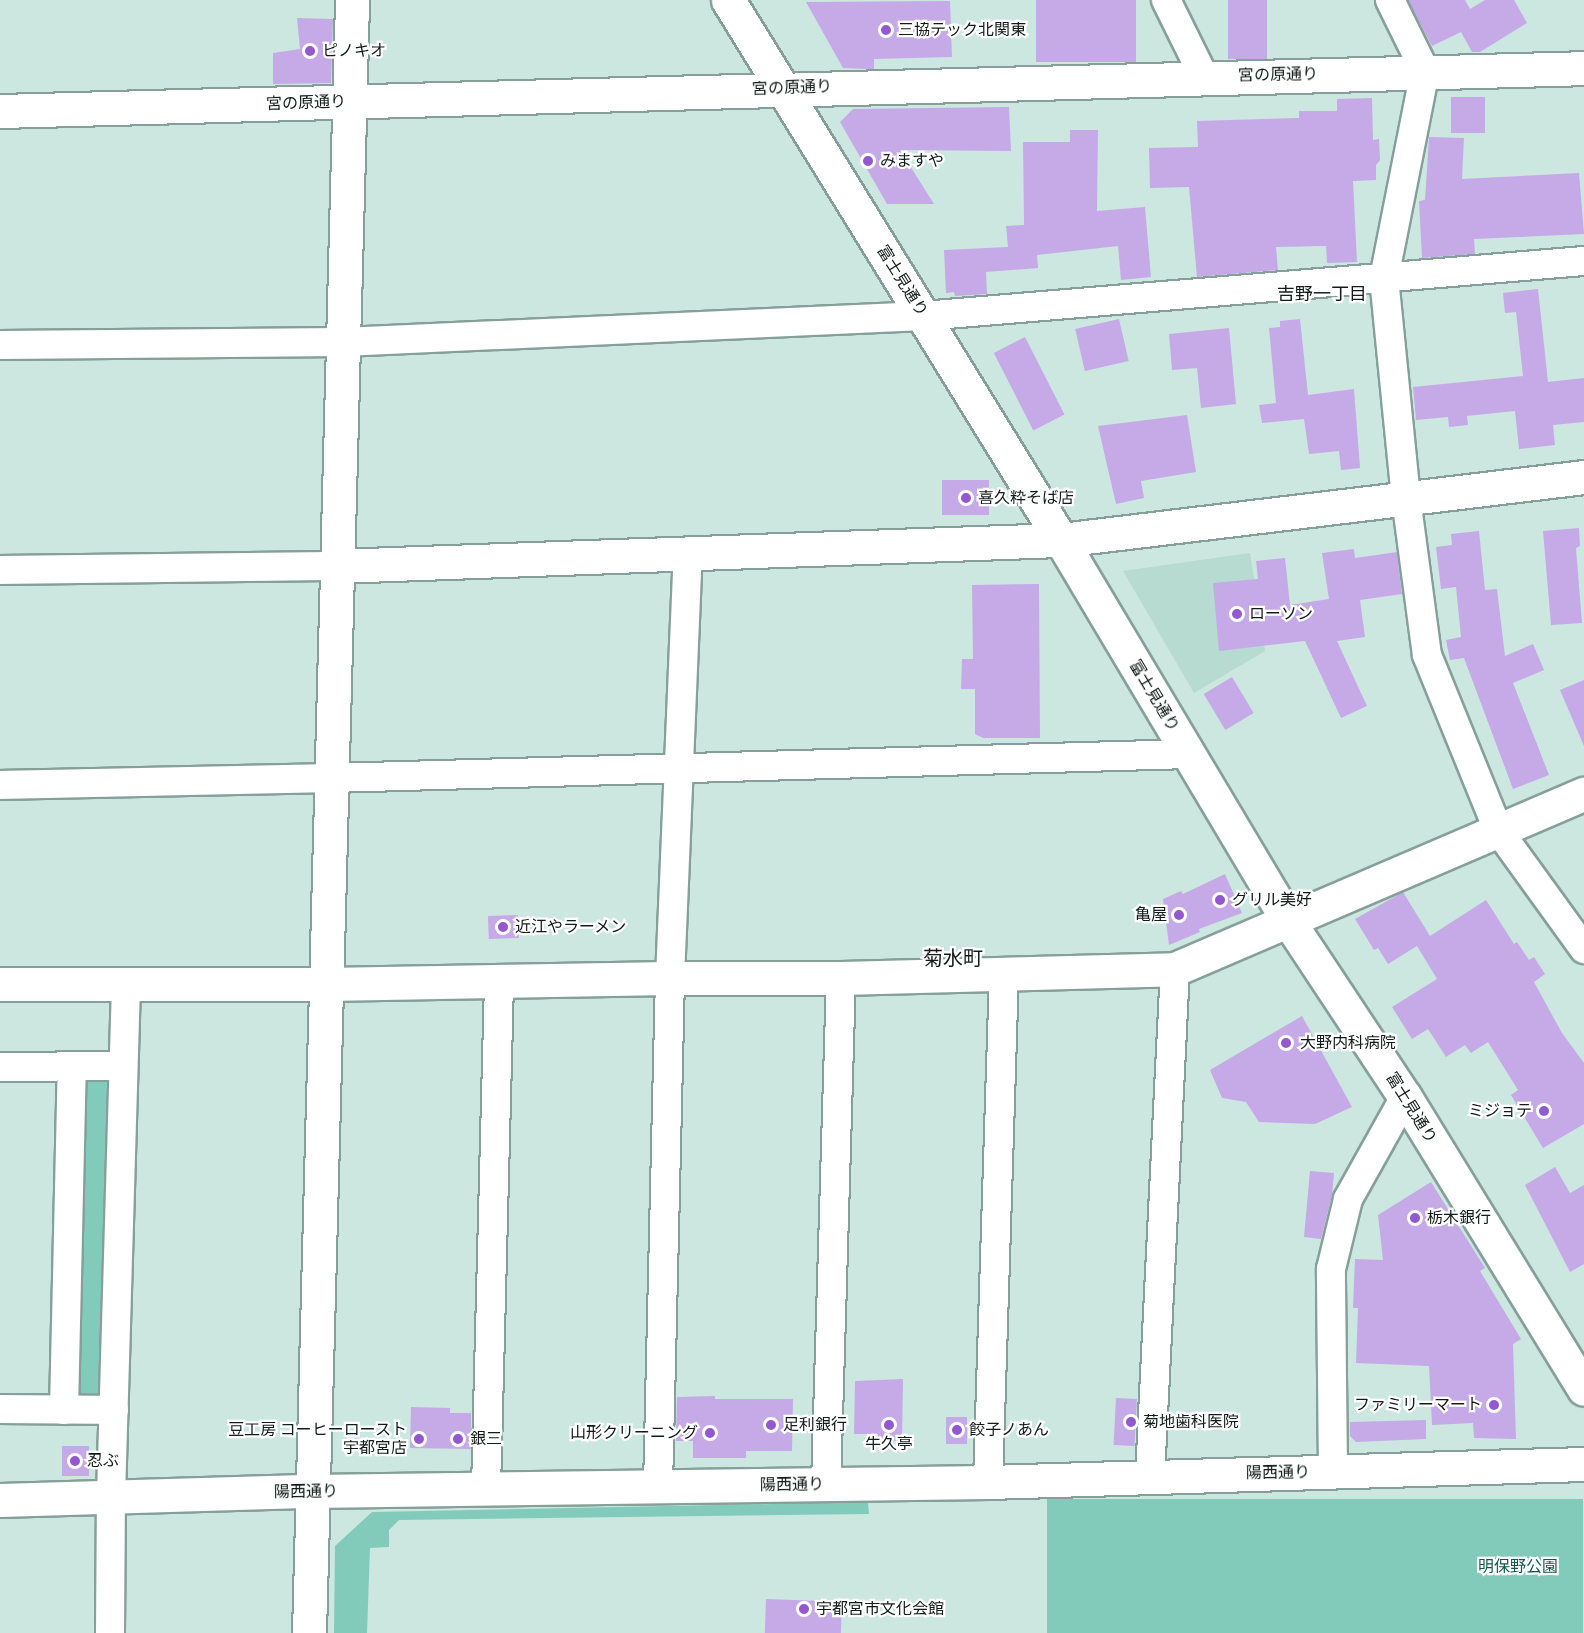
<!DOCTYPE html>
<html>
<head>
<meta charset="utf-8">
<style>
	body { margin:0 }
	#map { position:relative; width:1584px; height:1633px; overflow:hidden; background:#cce7e0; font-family:Cabin,"Noto Sans JP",sans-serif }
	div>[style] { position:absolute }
	.built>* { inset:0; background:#b7dad1 }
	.green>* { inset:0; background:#82cbba; transform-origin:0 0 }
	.building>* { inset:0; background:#c5aae7; transform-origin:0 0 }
	.roads { filter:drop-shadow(2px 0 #86a099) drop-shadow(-2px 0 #86a099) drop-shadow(0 2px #86a099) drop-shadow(0 -2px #86a099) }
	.street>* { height:28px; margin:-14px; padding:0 14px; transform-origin:14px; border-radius:14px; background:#fff }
	.secondary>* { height:33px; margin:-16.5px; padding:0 16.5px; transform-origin:16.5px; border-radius:16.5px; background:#fff }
	.dots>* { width:16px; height:16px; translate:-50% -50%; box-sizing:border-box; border:3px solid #fff; border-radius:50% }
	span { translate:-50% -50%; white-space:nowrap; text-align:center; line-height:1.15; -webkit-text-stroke:4.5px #fff; paint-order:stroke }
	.poi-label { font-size:16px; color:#111b18 }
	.left { translate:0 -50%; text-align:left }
	.right { translate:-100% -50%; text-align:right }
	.street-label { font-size:16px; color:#111b18 }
	.park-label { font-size:16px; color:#0f594c }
	.neighbourhood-label { font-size:18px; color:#111b18 }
	.quarter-label { font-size:20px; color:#111b18 }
</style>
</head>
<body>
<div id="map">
	<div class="built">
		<i style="clip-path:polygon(1250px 553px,1265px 651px,1194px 693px,1123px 571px)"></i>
	</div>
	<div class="green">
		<i style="left:114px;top:1074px;width:329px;height:35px;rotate:92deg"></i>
		<i style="left:1583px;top:1499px;width:134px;height:536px;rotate:90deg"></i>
		<i style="clip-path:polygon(868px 1502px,869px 1514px,399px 1520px,389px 1530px,389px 1547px,370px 1548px,367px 1633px,334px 1633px,335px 1546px,372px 1512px)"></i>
	</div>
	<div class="building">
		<i style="left:1036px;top:0;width:100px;height:62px"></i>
		<i style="left:1228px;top:0;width:39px;height:59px"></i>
		<i style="clip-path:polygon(1408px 0,1465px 0,1470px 9px,1485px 0,1514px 0,1527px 23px,1480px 52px,1472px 52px,1461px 32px,1432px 46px)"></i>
		<i style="clip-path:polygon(950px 1px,952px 57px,874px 59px,874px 69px,867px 69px,843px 68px,806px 2px)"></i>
		<i style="clip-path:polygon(297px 18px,333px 19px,331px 83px,273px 84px,273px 53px,300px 49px)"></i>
		<i style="left:1451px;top:97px;width:34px;height:36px"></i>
		<i style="clip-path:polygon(1372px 98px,1373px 140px,1379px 139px,1380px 160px,1376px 165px,1376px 180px,1353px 181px,1357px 262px,1327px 263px,1326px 246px,1276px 247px,1278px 270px,1197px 277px,1189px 187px,1150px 188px,1149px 148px,1198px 147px,1197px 121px,1299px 118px,1299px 111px,1337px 111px,1337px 99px)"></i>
		<i style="clip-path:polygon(1009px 107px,1011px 151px,900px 150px,934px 204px,887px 204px,840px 122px,853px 109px)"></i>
		<i style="clip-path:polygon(1070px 130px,1098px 130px,1097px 211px,1145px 207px,1151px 277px,1121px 280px,1118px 246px,1037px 255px,1038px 268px,986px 272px,987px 294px,955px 296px,954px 292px,946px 293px,944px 250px,1008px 247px,1006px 226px,1024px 225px,1023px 142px,1070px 142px)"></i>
		<i style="clip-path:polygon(1429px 137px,1464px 138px,1462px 179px,1579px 173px,1584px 234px,1474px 239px,1475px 254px,1422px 258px,1419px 201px,1425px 200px)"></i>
		<i style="clip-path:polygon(1538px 289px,1548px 382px,1584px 378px,1584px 422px,1553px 425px,1555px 445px,1519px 449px,1515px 411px,1467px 416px,1468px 425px,1449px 427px,1448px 417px,1416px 420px,1413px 387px,1523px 376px,1516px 312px,1505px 313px,1503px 293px)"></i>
		<i style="left:1119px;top:319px;width:43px;height:45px;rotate:77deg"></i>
		<i style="clip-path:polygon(1300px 319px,1308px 395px,1354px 389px,1360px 468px,1341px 470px,1339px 451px,1309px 454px,1304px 419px,1262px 423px,1259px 405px,1276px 403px,1269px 328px,1280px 327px,1280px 321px)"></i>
		<i style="clip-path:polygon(1229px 328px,1236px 404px,1201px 408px,1197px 368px,1172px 370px,1169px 334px)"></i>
		<i style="left:1025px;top:337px;width:87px;height:35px;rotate:63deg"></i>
		<i style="clip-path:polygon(1187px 415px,1196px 472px,1141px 481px,1144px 498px,1116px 504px,1098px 426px)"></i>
		<i style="left:989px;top:480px;width:35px;height:47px;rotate:90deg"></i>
		<i style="clip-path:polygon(1579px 528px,1580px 546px,1576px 548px,1582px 623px,1551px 625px,1543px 531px)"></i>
		<i style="clip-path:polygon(1479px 531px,1485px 590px,1497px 589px,1505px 656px,1533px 644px,1544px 670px,1513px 683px,1549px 775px,1513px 789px,1464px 658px,1450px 660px,1446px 640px,1461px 637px,1456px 587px,1441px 589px,1436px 547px,1452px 545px,1451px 534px)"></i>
		<i style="clip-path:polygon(1354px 549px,1355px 558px,1397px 552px,1402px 594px,1360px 600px,1365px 637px,1337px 641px,1367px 706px,1341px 718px,1305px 641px,1219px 651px,1213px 583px,1258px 579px,1256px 561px,1285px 558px,1290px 605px,1329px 599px,1322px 553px)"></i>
		<i style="clip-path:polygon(1039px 584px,1040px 738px,983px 738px,975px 734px,975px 689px,961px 689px,962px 659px,973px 659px,972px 585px)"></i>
		<i style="left:1232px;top:677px;width:42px;height:33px;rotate:59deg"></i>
		<i style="clip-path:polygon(1584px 680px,1584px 746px,1560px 690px)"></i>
		<i style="clip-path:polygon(1225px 874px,1242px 913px,1199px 929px,1200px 932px,1169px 945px,1163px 899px,1181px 891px,1183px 894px)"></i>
		<i style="clip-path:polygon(1403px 892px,1430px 936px,1486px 900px,1514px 944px,1517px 942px,1529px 960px,1534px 957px,1545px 974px,1534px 982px,1562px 1033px,1584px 1063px,1584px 1124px,1543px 1148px,1511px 1095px,1518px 1090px,1488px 1042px,1471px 1053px,1465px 1045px,1446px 1057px,1428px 1029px,1412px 1039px,1392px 1007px,1437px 979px,1417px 946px,1388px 964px,1378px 948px,1374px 950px,1355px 919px)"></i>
		<i style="left:518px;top:915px;width:23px;height:30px;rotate:88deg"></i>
		<i style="clip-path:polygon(1302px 1016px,1352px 1107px,1315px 1124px,1259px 1122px,1246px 1102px,1222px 1098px,1210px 1070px)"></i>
		<i style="clip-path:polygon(1555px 1167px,1570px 1193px,1584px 1185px,1584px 1264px,1570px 1272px,1525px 1185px)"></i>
		<i style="clip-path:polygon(1310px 1171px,1334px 1173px,1332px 1195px,1321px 1239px,1304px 1237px)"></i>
		<i style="clip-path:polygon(1431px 1182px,1485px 1268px,1480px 1271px,1521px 1339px,1513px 1344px,1516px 1439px,1474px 1438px,1473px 1423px,1432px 1425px,1429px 1366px,1356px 1363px,1358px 1308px,1353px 1308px,1355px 1259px,1383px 1260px,1378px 1215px)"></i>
		<i style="clip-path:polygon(903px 1379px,902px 1441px,878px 1441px,878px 1434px,854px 1434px,855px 1381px)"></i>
		<i style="clip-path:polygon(715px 1396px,715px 1399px,793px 1399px,792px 1451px,746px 1451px,746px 1458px,693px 1458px,693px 1441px,676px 1441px,677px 1397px)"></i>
		<i style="left:1116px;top:1398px;width:21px;height:47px;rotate:3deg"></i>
		<i style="clip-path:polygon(411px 1407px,450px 1408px,450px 1413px,471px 1413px,471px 1449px,410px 1448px)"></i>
		<i style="left:946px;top:1417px;width:21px;height:27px"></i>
		<i style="clip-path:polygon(1426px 1420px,1426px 1439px,1356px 1442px,1350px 1436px,1350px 1422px)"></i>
		<i style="left:62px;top:1446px;width:27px;height:30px"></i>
		<i style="left:766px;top:1599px;width:76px;height:34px;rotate:2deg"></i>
	</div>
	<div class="roads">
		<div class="street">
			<i style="left:1166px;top:0;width:86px;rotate:63.7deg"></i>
			<i style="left:1390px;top:0;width:79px;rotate:63.8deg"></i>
			<i style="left:1425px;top:71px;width:211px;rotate:101.2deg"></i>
			<i style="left:1384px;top:278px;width:221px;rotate:84.3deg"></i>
			<i style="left:1406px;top:498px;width:158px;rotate:82.4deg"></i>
			<i style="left:1427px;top:655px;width:189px;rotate:67.9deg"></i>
			<i style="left:1498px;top:830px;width:147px;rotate:54.1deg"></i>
			<i style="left:0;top:345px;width:343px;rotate:-0.5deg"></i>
			<i style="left:343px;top:342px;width:581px;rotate:-2.57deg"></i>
			<i style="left:923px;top:316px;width:663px;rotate:-4.76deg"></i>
			<i style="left:0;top:570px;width:337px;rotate:-0.7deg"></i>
			<i style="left:0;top:785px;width:331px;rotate:-1.2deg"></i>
			<i style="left:331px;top:778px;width:858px;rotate:-1.6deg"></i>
			<i style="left:0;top:1067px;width:123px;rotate:-0.5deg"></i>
			<i style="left:0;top:1409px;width:114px;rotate:0.5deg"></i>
			<i style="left:64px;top:1410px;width:343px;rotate:-88.7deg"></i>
			<i style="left:1333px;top:1472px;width:203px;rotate:-90.6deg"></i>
			<i style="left:1331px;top:1269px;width:72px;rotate:-76.3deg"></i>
			<i style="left:1348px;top:1199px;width:117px;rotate:-60.8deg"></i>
			<i style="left:1150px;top:1476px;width:508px;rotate:-87.18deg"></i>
			<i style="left:988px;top:1482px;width:510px;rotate:-88.2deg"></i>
			<i style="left:826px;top:1485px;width:507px;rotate:-88.31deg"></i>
			<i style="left:658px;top:1487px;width:509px;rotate:-88.65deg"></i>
			<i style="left:670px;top:978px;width:425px;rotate:-87.6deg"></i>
			<i style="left:486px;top:1489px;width:508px;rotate:-88.53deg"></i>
			<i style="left:110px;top:1633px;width:137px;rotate:-89.6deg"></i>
			<i style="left:111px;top:1496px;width:512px;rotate:-88.32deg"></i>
		</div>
		<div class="secondary">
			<i style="left:728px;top:0;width:634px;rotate:58.34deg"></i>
			<i style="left:1061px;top:540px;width:441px;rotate:59.2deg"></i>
			<i style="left:1287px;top:919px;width:214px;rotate:56.5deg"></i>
			<i style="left:1405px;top:1097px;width:342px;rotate:58.5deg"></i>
			<i style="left:0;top:111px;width:1585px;rotate:-1.55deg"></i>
			<i style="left:337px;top:566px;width:724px;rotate:-2.06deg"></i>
			<i style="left:1061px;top:540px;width:527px;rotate:-6.87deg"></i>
			<i style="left:0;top:984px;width:326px"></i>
			<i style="left:326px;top:984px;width:344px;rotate:-1deg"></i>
			<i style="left:670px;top:978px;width:171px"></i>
			<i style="left:841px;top:978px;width:334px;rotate:-1.5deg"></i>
			<i style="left:1175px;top:969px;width:445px;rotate:-23.2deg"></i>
			<i style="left:0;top:1500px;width:312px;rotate:-1.7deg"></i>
			<i style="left:312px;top:1491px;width:676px;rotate:-0.76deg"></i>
			<i style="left:988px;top:1482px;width:596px;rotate:-1.73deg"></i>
			<i style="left:309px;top:1633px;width:1634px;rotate:-88.49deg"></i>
		</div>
	</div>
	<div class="dots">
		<i style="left:886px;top:30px;background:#9357ce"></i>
		<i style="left:310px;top:51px;background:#9357ce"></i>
		<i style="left:868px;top:161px;background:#9357ce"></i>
		<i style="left:966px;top:498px;background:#9357ce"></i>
		<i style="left:1237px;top:614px;background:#9357ce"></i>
		<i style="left:1220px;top:900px;background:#9357ce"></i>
		<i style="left:1179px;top:915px;background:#9357ce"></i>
		<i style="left:503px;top:927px;background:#9357ce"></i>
		<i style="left:1286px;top:1043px;background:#9357ce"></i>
		<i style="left:1544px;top:1111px;background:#9357ce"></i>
		<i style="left:1415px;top:1218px;background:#9357ce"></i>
		<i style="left:1494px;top:1405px;background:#9357ce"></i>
		<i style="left:1131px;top:1422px;background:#9357ce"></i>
		<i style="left:771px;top:1425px;background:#9357ce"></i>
		<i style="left:889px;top:1425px;background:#9357ce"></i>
		<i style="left:957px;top:1430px;background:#9357ce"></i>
		<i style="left:710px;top:1433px;background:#9357ce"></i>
		<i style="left:419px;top:1439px;background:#9357ce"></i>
		<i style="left:458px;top:1439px;background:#9357ce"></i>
		<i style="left:75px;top:1461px;background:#9357ce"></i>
		<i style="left:804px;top:1609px;background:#9357ce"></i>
	</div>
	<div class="poi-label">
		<span class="left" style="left:898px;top:30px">三協テック北関東</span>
		<span class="left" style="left:322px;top:51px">ピノキオ</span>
		<span class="left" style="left:880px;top:161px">みますや</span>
		<span class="left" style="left:978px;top:498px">喜久粋そば店</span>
		<span class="left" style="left:1249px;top:614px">ローソン</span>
		<span class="left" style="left:1232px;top:900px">グリル美好</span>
		<span class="right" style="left:1167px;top:915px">亀屋</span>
		<span class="left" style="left:515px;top:927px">近江やラーメン</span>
		<span class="left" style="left:1300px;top:1043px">大野内科病院</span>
		<span class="right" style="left:1532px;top:1111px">ミジョテ</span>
		<span class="left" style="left:1427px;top:1218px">栃木銀行</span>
		<span class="right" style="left:1482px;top:1405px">ファミリーマート</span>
		<span class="left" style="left:1143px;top:1422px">菊地歯科医院</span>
		<span class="left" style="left:783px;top:1425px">足利銀行</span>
		<span class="right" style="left:407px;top:1439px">豆工房 コーヒーロースト<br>宇都宮店</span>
		<span class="left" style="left:969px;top:1430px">餃子ノあん</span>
		<span class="right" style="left:698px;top:1433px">山形クリーニング</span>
		<span class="left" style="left:470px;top:1439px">銀三</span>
		<span style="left:889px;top:1444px">牛久亭</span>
		<span class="left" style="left:87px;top:1461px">忍ぶ</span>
		<span class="left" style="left:816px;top:1609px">宇都宮市文化会館</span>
	</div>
	<div class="street-label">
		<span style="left:1278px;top:75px;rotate:-1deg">宮の原通り</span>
		<span style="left:792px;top:88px;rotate:-2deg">宮の原通り</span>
		<span style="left:306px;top:103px;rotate:-2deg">宮の原通り</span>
		<span style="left:902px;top:281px;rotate:58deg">富士見通り</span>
		<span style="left:1154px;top:696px;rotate:59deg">富士見通り</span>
		<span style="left:1411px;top:1108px;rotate:58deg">富士見通り</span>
		<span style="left:1278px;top:1473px;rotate:-1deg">陽西通り</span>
		<span style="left:792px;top:1485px;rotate:-1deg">陽西通り</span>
		<span style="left:306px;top:1492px;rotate:-1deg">陽西通り</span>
	</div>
	<div class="park-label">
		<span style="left:1518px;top:1567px">明保野公園</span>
	</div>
	<div class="neighbourhood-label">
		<span style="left:1322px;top:294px">吉野一丁目</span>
	</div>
	<div class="quarter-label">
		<span style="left:953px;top:958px">菊水町</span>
	</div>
</div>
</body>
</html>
